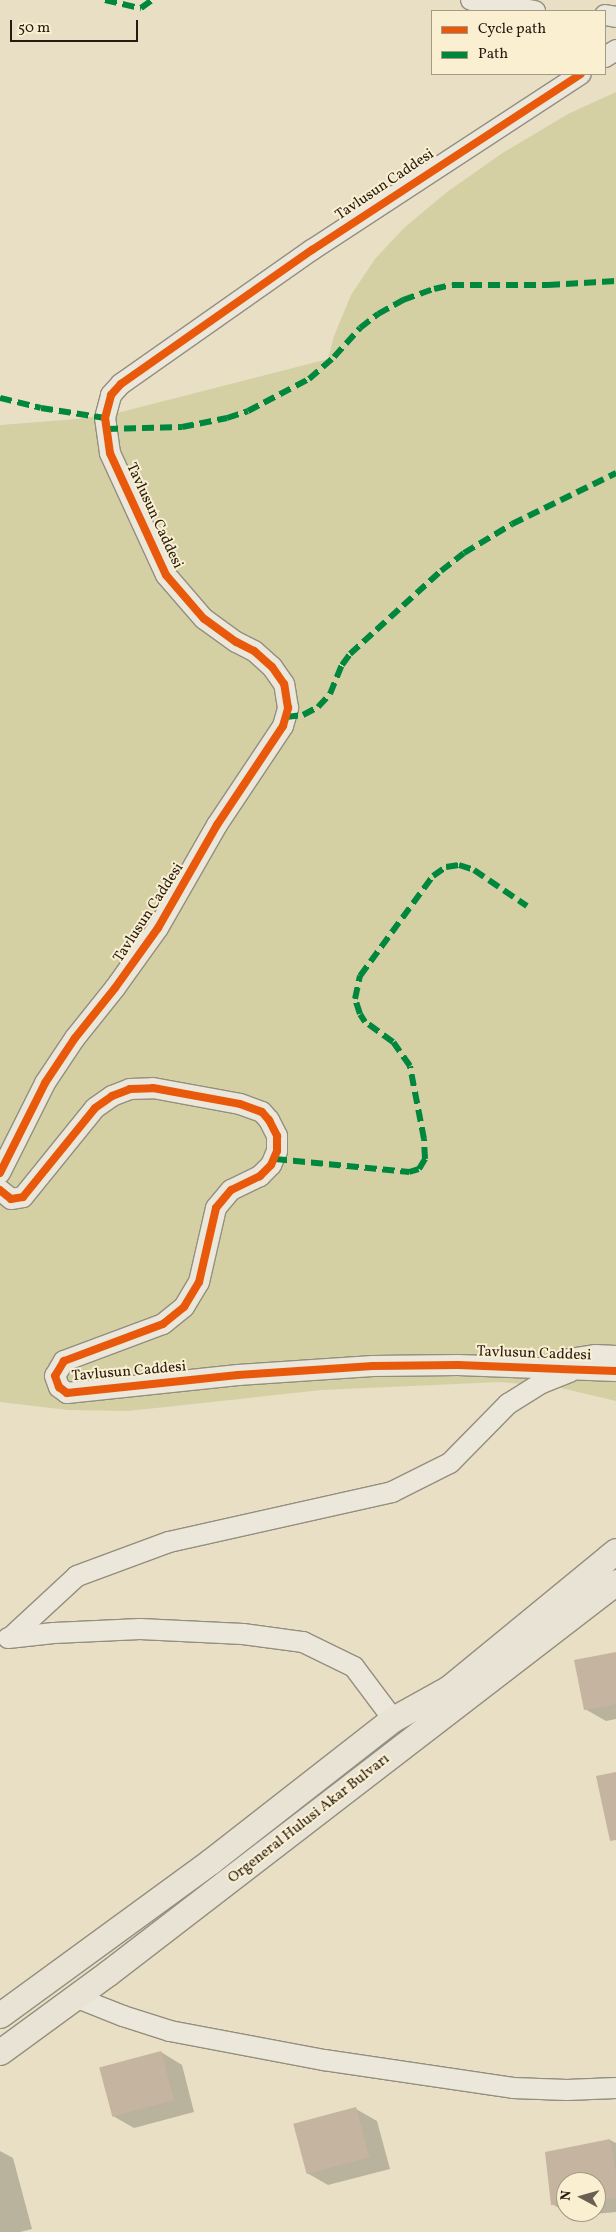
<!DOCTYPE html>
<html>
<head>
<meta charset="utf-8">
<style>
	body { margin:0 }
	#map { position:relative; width:616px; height:2232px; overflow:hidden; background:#e8dfc5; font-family:Vollkorn,serif }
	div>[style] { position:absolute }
	.green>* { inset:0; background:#d4d0a4 }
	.shadow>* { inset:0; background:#0003 }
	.building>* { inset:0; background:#c5b4a0; transform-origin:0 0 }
	.roads { filter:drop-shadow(1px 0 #948e7f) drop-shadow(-1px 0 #948e7f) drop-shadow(0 1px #948e7f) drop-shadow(0 -1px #948e7f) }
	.minor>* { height:20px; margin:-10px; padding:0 10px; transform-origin:10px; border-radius:10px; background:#ebe7da }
	.major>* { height:25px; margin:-12.5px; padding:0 12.5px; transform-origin:12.5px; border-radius:12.5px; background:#e8e3d4 }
	.quiet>* { height:6px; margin-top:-3px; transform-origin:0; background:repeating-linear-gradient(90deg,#00873e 0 12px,transparent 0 18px) }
	.cycleway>* { height:8px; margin:-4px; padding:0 4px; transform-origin:4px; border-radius:4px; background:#e8590c }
	span { translate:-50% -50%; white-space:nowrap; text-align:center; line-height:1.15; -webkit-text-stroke:4px #faefd0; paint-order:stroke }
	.street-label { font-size:15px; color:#251b12 }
	.legend { position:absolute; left:431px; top:10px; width:175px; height:65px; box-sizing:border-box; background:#faefd0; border:1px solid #a59a84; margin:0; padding:6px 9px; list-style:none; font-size:15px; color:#251b12 }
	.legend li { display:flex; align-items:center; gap:10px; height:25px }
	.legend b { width:25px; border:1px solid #a59a84 }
	.north { position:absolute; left:556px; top:2172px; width:50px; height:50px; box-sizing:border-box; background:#faefd0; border:1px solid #a59a84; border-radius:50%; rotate:276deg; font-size:14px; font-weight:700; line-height:20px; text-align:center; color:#251b12 }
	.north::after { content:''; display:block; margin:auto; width:18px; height:22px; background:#696051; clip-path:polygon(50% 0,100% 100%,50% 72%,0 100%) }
	.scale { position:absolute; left:10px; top:20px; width:128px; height:22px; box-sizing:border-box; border:2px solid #251b12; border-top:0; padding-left:6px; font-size:15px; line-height:18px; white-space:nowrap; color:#251b12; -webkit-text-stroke:4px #faefd0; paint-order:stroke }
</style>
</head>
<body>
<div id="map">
	<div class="green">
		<i style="clip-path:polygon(616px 92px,616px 1401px,561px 1388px,501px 1382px,322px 1390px,128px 1411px,68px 1410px,0 1402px,0 425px,77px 419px,117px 413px,328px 359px,334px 336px,351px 295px,375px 259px,404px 228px,447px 192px,504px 152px,568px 114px)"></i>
	</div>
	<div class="shadow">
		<i style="clip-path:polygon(616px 1653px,616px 1719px,606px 1721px,585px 1709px)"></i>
		<i style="clip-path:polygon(161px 2052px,182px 2065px,194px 2112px,134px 2128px,113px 2116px)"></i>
		<i style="clip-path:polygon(356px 2109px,377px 2121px,390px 2169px,328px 2185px,307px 2173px)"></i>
		<i style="clip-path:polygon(evenodd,610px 2140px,616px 2143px,616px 2212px,573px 2216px,552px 2204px,547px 2153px,610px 2140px,566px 2182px,596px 2182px,596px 2212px,566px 2212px,566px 2182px)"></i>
		<i style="clip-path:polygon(0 2151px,13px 2158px,32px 2229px,20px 2232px,0 2232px)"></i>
	</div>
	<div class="building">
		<i style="clip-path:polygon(616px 1652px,616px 1704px,584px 1710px,574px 1660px)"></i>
		<i style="clip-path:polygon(616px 1772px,616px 1840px,610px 1841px,596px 1776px)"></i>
		<i style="left:161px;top:2051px;width:51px;height:64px;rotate:75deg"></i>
		<i style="left:356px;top:2107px;width:52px;height:65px;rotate:75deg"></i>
		<i style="clip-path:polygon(610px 2139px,616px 2173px,616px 2198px,596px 2200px,596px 2182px,566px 2182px,566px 2204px,551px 2205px,545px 2152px)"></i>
	</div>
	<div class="roads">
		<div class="minor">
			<i style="left:471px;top:0;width:65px;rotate:9.8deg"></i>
			<i style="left:605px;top:15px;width:11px;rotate:10deg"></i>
			<i style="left:605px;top:57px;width:13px;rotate:-32deg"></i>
			<i style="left:0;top:1173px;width:101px;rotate:-63.4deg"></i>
			<i style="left:45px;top:1083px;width:54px;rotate:-56.3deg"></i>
			<i style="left:75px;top:1038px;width:64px;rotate:-51.3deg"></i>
			<i style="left:115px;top:988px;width:74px;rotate:-54.4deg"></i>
			<i style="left:158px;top:928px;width:119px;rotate:-60.2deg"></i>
			<i style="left:217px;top:825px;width:119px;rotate:-56.3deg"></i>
			<i style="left:283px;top:726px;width:19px;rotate:-74deg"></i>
			<i style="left:288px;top:708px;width:24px;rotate:-99deg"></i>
			<i style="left:284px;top:684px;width:21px;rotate:-125deg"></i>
			<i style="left:272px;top:667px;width:24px;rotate:-138deg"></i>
			<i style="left:254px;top:651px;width:20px;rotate:-153deg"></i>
			<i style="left:236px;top:642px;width:39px;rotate:-144deg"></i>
			<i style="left:204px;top:619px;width:58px;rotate:-130.8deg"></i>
			<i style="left:166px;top:575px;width:134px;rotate:-114.7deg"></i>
			<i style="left:110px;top:453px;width:35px;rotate:-98deg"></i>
			<i style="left:105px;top:418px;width:24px;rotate:-75deg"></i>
			<i style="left:111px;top:395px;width:15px;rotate:-48deg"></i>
			<i style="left:121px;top:384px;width:233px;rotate:-35.1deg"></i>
			<i style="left:312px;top:250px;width:321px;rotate:-33.2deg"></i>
			<i style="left:0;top:1190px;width:14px;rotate:39deg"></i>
			<i style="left:11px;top:1199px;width:12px;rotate:-9deg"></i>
			<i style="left:23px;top:1197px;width:114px;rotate:-51deg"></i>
			<i style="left:95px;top:1108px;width:21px;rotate:-35deg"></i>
			<i style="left:112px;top:1096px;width:19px;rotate:-21deg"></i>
			<i style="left:130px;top:1089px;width:23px;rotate:-2deg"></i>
			<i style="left:153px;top:1088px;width:88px;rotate:10.4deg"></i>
			<i style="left:240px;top:1104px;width:23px;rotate:20deg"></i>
			<i style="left:262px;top:1112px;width:11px;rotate:49deg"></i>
			<i style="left:269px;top:1120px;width:18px;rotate:63deg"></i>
			<i style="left:277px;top:1136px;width:15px;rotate:90deg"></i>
			<i style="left:277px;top:1151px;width:15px;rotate:113deg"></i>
			<i style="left:271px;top:1165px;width:16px;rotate:135deg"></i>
			<i style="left:260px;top:1176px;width:32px;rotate:154deg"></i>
			<i style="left:231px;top:1190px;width:23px;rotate:130deg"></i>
			<i style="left:216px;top:1208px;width:76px;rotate:102.9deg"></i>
			<i style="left:199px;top:1282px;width:29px;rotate:121deg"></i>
			<i style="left:184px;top:1307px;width:27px;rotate:141deg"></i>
			<i style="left:163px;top:1324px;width:106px;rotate:159.5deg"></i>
			<i style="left:64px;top:1361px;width:17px;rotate:121deg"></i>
			<i style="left:55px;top:1376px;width:12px;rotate:70deg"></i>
			<i style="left:59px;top:1387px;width:10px;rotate:37deg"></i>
			<i style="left:67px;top:1393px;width:172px;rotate:-6deg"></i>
			<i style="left:238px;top:1375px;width:135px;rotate:-3.8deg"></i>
			<i style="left:373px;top:1366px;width:85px;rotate:-0.7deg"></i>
			<i style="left:458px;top:1365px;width:158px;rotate:2.2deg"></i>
			<i style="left:564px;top:1360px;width:31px;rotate:-9deg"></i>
			<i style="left:595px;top:1355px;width:21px;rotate:3deg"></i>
			<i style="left:11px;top:1637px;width:90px;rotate:-42.7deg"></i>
			<i style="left:77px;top:1576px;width:98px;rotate:-20.3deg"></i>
			<i style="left:169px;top:1542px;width:229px;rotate:-12.6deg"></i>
			<i style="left:392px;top:1492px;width:65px;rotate:-26.6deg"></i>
			<i style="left:450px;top:1463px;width:83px;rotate:-45.5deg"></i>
			<i style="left:508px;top:1404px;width:40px;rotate:-32deg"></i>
			<i style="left:542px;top:1383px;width:31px;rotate:-22deg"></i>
			<i style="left:8px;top:1638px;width:46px;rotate:-6.2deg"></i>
			<i style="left:54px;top:1633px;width:86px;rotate:-2.7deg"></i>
			<i style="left:140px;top:1629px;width:103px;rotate:2.8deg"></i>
			<i style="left:243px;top:1634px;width:61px;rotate:7.6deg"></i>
			<i style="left:303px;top:1642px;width:57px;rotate:26.1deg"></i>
			<i style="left:354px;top:1667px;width:65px;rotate:53.1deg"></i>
			<i style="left:75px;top:1997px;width:52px;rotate:21.6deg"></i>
			<i style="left:123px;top:2016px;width:49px;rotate:17.7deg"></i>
			<i style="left:170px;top:2031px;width:157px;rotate:10.7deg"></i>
			<i style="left:324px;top:2060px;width:191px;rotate:8.4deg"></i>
			<i style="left:513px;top:2088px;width:54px;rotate:2.1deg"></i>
			<i style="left:567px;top:2090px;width:49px;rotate:-2.3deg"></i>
		</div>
		<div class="major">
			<i style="left:0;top:2015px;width:261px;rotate:-36.1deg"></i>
			<i style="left:211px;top:1861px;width:231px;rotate:-38deg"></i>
			<i style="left:393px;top:1719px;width:64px;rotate:-29deg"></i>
			<i style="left:449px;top:1688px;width:216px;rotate:-39.4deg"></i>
			<i style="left:0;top:2052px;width:134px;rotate:-36.2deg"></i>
			<i style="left:108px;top:1973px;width:641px;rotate:-37.58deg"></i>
		</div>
	</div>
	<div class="quiet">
		<i style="left:105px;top:0;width:37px;rotate:13deg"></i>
		<i style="left:141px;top:8px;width:14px;rotate:-36deg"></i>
		<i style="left:0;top:398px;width:42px;rotate:13.7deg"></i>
		<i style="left:41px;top:408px;width:65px;rotate:8.9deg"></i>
		<i style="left:106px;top:429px;width:76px;rotate:-1.5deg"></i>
		<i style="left:182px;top:427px;width:46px;rotate:-11.3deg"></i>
		<i style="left:227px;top:418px;width:22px;rotate:-18deg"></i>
		<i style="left:248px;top:411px;width:69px;rotate:-27.7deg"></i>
		<i style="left:309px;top:379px;width:33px;rotate:-41deg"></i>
		<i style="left:334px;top:357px;width:39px;rotate:-48deg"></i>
		<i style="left:360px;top:328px;width:23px;rotate:-38deg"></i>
		<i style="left:378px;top:314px;width:29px;rotate:-29deg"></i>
		<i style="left:403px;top:300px;width:33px;rotate:-20deg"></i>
		<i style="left:434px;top:289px;width:18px;rotate:-13deg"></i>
		<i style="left:452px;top:285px;width:96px"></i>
		<i style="left:548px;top:285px;width:68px;rotate:-3.4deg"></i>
		<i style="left:286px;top:717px;width:17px;rotate:-7deg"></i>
		<i style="left:303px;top:715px;width:17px;rotate:-28deg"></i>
		<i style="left:318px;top:707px;width:18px;rotate:-47deg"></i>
		<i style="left:330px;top:694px;width:31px;rotate:-68deg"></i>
		<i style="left:342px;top:665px;width:14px;rotate:-54deg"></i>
		<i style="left:350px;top:654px;width:123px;rotate:-42.4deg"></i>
		<i style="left:441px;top:571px;width:29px;rotate:-38deg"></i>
		<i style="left:464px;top:553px;width:56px;rotate:-31.1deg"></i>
		<i style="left:512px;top:524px;width:116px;rotate:-26.1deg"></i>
		<i style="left:275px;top:1159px;width:135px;rotate:5.5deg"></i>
		<i style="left:409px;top:1172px;width:10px;rotate:-17deg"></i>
		<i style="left:419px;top:1169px;width:12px;rotate:-59deg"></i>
		<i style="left:425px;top:1159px;width:20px;rotate:-93deg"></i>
		<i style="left:424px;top:1139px;width:74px;rotate:-100.9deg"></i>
		<i style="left:410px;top:1066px;width:29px;rotate:-125deg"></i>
		<i style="left:393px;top:1042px;width:34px;rotate:-144deg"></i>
		<i style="left:365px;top:1022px;width:9px;rotate:-122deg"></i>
		<i style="left:360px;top:1014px;width:16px;rotate:-108deg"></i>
		<i style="left:355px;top:999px;width:24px;rotate:-78deg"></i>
		<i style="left:360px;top:976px;width:124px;rotate:-53.9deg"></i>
		<i style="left:433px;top:876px;width:16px;rotate:-35deg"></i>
		<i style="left:446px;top:867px;width:13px;rotate:-9deg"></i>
		<i style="left:459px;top:865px;width:16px;rotate:18deg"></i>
		<i style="left:474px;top:870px;width:64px;rotate:34.2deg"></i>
	</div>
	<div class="cycleway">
		<i style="left:0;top:1173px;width:101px;rotate:-63.4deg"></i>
		<i style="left:45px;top:1083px;width:54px;rotate:-56.3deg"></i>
		<i style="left:75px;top:1038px;width:64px;rotate:-51.3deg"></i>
		<i style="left:115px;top:988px;width:74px;rotate:-54.4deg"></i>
		<i style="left:158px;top:928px;width:119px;rotate:-60.2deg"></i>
		<i style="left:217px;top:825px;width:119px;rotate:-56.3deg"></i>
		<i style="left:283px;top:726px;width:19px;rotate:-74deg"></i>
		<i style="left:288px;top:708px;width:24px;rotate:-99deg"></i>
		<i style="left:284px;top:684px;width:21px;rotate:-125deg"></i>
		<i style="left:272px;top:667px;width:24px;rotate:-138deg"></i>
		<i style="left:254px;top:651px;width:20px;rotate:-153deg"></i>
		<i style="left:236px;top:642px;width:39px;rotate:-144deg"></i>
		<i style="left:204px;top:619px;width:58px;rotate:-130.8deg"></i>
		<i style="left:166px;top:575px;width:134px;rotate:-114.7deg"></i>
		<i style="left:110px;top:453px;width:35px;rotate:-98deg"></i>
		<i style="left:105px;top:418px;width:24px;rotate:-75deg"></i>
		<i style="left:111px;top:395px;width:15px;rotate:-48deg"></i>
		<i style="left:121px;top:384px;width:233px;rotate:-35.1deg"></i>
		<i style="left:312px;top:250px;width:321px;rotate:-33.2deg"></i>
		<i style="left:0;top:1190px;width:14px;rotate:39deg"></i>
		<i style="left:11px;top:1199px;width:12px;rotate:-9deg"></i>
		<i style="left:23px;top:1197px;width:114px;rotate:-51deg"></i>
		<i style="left:95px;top:1108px;width:21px;rotate:-35deg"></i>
		<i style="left:112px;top:1096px;width:19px;rotate:-21deg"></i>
		<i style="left:130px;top:1089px;width:23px;rotate:-2deg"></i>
		<i style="left:153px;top:1088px;width:88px;rotate:10.4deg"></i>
		<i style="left:240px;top:1104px;width:23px;rotate:20deg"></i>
		<i style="left:262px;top:1112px;width:11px;rotate:49deg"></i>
		<i style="left:269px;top:1120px;width:18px;rotate:63deg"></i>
		<i style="left:277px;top:1136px;width:15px;rotate:90deg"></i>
		<i style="left:277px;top:1151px;width:15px;rotate:113deg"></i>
		<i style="left:271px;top:1165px;width:16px;rotate:135deg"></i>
		<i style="left:260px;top:1176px;width:32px;rotate:154deg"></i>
		<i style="left:231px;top:1190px;width:23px;rotate:130deg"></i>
		<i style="left:216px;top:1208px;width:76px;rotate:102.9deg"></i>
		<i style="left:199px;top:1282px;width:29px;rotate:121deg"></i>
		<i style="left:184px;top:1307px;width:27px;rotate:141deg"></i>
		<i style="left:163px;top:1324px;width:106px;rotate:159.5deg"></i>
		<i style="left:64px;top:1361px;width:17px;rotate:121deg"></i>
		<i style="left:55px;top:1376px;width:12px;rotate:70deg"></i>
		<i style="left:59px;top:1387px;width:10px;rotate:37deg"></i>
		<i style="left:67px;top:1393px;width:172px;rotate:-6deg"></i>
		<i style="left:238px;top:1375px;width:135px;rotate:-3.8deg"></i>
		<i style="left:373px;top:1366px;width:85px;rotate:-0.7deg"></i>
		<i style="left:458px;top:1365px;width:158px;rotate:2.2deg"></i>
	</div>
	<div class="street-label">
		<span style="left:385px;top:185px;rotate:-34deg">Tavlusun Caddesi</span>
		<span style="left:154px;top:516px;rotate:65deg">Tavlusun Caddesi</span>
		<span style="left:149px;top:913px;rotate:-57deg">Tavlusun Caddesi</span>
		<span style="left:534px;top:1354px;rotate:2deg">Tavlusun Caddesi</span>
		<span style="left:129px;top:1372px;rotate:-5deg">Tavlusun Caddesi</span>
		<span style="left:309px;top:1819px;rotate:-38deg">Orgeneral Hulusi Akar Bulvarı</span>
	</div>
	<ul class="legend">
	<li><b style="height:6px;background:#e8590c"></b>Cycle path</li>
	<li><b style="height:6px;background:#00873e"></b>Path</li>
	</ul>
	<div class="north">N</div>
	<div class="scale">50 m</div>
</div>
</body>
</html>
